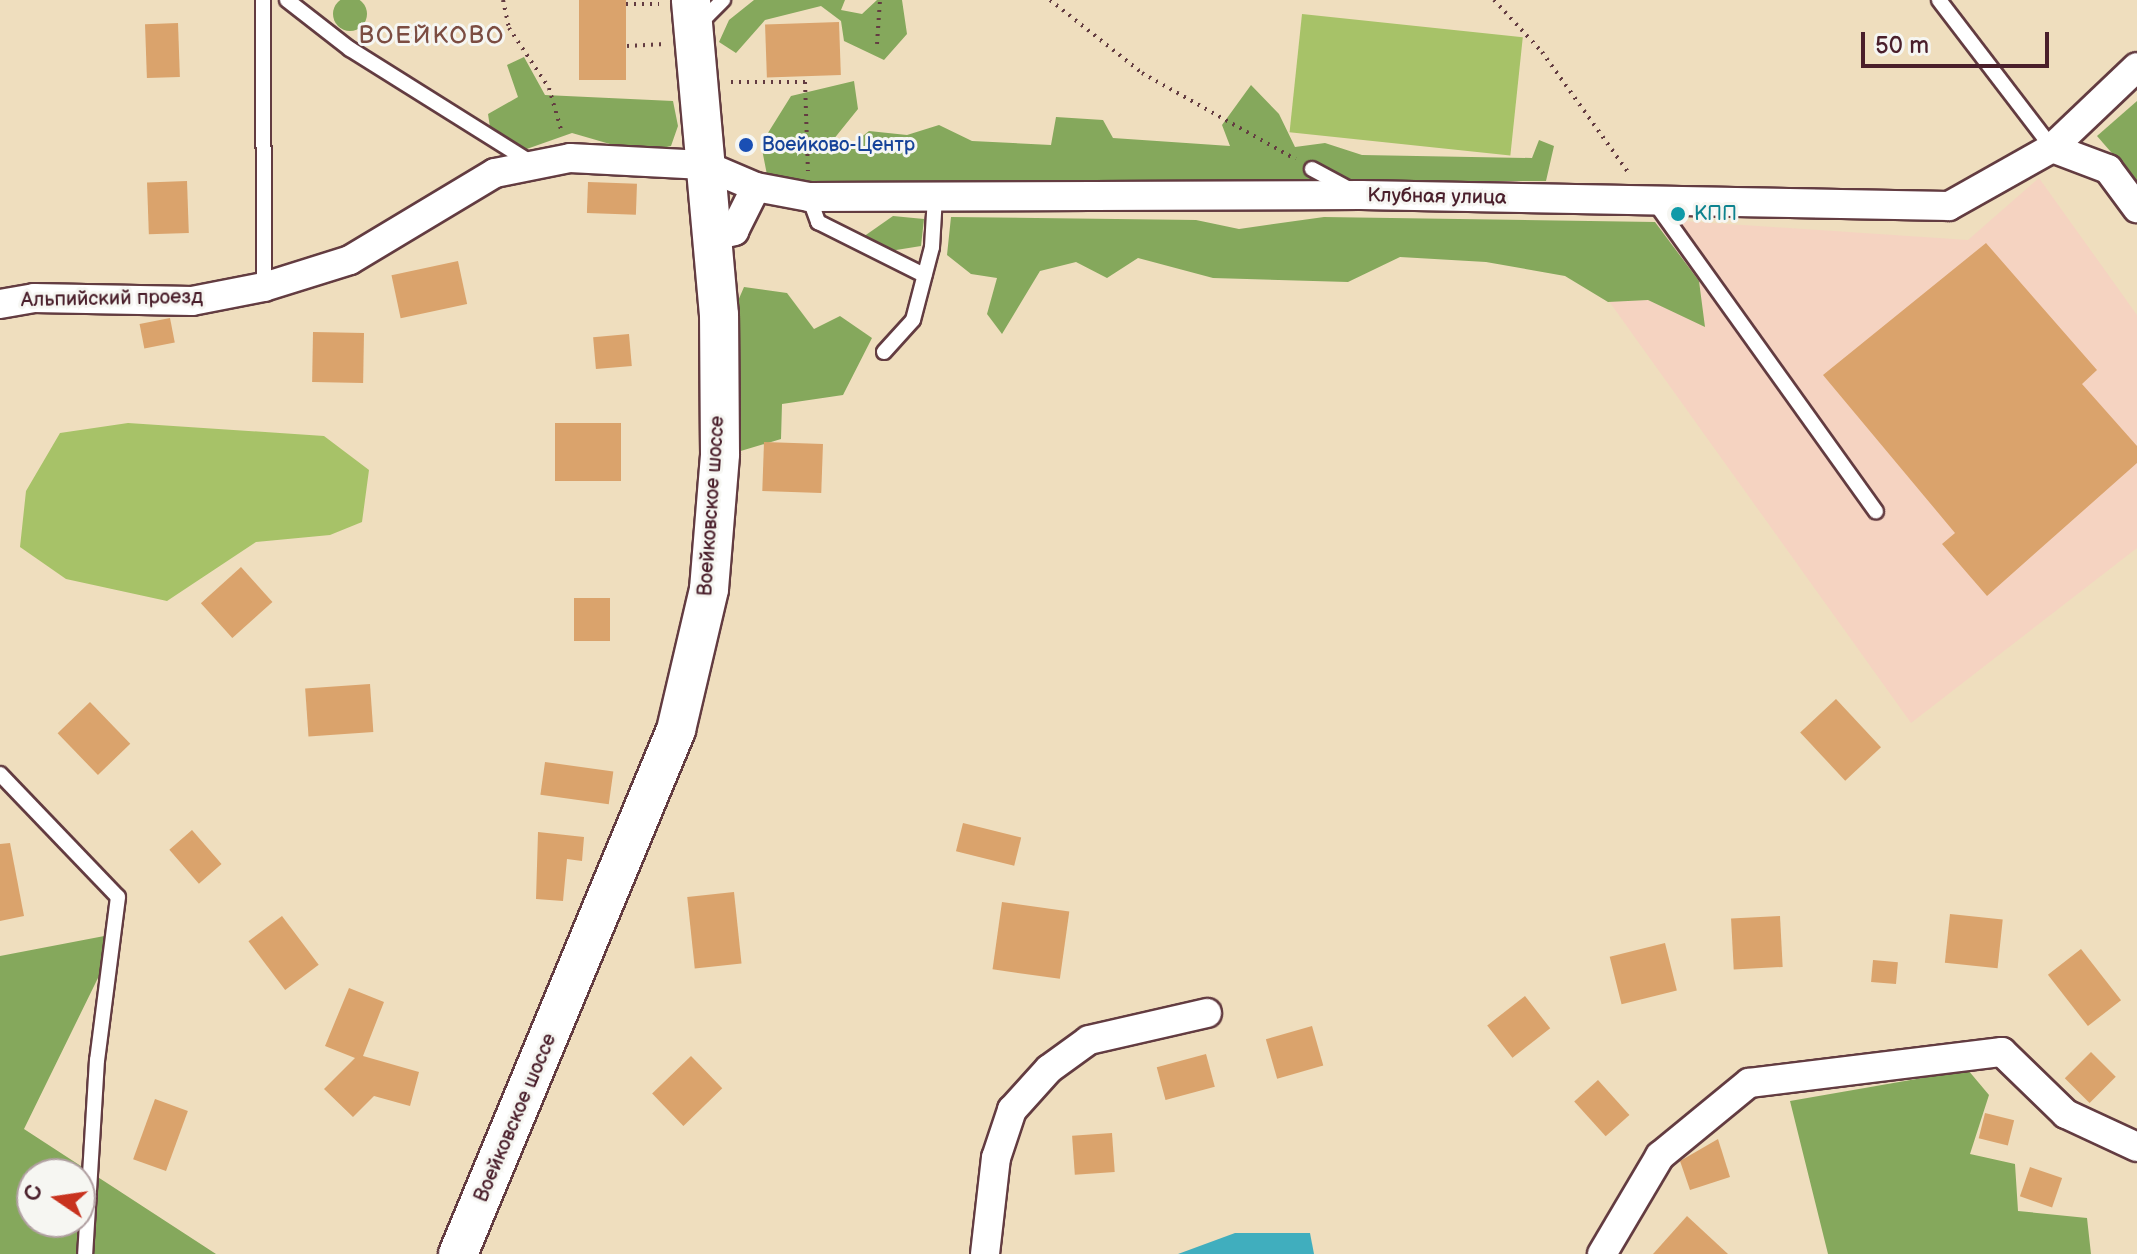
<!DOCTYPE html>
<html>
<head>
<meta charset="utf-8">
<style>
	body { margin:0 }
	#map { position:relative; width:2137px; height:1254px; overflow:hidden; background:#efdebe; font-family:"Balsamiq Sans",sans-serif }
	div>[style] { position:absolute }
	.built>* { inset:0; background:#f5d3c1 }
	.green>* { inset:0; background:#a7c268; transform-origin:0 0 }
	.forest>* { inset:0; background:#85a85c }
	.round { border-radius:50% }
	.water>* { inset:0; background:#40aebe }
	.building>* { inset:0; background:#daa36c; transform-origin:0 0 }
	.path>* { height:4px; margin-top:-2px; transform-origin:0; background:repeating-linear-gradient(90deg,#633c41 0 2px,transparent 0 8px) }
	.roads { filter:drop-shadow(2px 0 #633c41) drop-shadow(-2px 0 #633c41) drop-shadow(0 2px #633c41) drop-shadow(0 -2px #633c41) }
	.lane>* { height:14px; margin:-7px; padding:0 7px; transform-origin:7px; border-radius:7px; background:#fff }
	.street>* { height:28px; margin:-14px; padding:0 14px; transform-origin:14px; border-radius:14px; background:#fff }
	.secondary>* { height:38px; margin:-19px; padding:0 19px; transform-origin:19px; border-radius:19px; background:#fff }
	.dots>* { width:22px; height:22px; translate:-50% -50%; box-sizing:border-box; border:4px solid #f6f6f2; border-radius:50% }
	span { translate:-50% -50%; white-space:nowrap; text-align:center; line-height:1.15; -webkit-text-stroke:6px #f6f6f2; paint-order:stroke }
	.transit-label { font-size:20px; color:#164399 }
	.left { translate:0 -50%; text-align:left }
	.street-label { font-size:20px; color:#4a1f2b }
	.culture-label { font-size:20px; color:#0d838f }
	.quarter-label { font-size:24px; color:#7c4d42; letter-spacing:2px }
	.north { position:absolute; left:16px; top:1158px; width:80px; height:80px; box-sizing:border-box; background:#f6f6f2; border:2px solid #b1a0a2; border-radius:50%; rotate:283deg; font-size:22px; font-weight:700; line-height:32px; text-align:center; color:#4a1f2b }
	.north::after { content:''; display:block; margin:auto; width:28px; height:36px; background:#c8321e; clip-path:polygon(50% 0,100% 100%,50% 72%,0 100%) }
	.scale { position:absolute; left:1861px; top:32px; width:188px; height:36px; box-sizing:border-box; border:4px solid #4a1f2b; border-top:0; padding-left:10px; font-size:24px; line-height:28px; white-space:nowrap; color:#4a1f2b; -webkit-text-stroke:6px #f6f6f2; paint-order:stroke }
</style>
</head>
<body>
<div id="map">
	<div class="built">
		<i style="clip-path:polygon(2039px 178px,2137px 315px,2137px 548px,1911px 723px,1563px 237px,1668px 220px,1968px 240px)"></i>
	</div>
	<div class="green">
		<i style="left:1302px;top:14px;width:222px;height:119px;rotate:6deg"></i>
		<i style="clip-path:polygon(128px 423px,324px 436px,369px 470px,362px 522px,330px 535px,256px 542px,167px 601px,66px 579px,20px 547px,26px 491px,60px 433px)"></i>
	</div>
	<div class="forest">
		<i class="round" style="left:333px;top:-3px;width:34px;height:34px"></i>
		<i style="clip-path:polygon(754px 0,845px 0,841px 10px,862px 14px,877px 0,902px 0,907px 34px,884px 60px,844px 41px,841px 21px,821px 6px,765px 20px,736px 53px,719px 42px,729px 20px)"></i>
		<i style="clip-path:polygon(524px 57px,545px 95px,673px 101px,678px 126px,671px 146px,641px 153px,572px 133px,521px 151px,492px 141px,488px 114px,518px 97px,507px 65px)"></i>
		<i style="clip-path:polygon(854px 81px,858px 109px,833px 140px,844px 151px,869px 131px,907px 135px,939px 125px,972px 141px,1051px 145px,1056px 117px,1103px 120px,1113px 138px,1230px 146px,1222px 125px,1251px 85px,1279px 114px,1295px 147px,1325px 143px,1362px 155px,1532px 158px,1539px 140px,1554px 146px,1546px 181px,1492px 181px,1465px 190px,1356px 185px,1333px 172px,1298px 186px,836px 191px,768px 180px,761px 144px,791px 96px)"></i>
		<i style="clip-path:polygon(2137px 101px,2137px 182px,2097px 136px)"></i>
		<i style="clip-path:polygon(893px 216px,924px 219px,921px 246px,890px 251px,863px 237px)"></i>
		<i style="clip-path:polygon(951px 217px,1196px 220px,1239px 229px,1324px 217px,1655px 222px,1699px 281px,1705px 327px,1648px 300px,1608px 302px,1565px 276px,1486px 262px,1400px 257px,1348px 282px,1213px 278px,1138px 258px,1107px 278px,1076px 262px,1040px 271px,1002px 334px,987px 314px,997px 278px,971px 274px,947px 255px)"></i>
		<i style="clip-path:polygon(744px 287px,787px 293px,814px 329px,840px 316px,872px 338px,843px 395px,782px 404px,781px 439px,734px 453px,725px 331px)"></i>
		<i style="clip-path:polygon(evenodd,120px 933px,24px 1129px,216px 1254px,0 1254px,0 956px,120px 933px,32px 1174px,80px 1174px,80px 1222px,32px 1222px,32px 1174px)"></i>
		<i style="clip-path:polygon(1968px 1070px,1989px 1095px,1970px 1154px,2015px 1164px,2018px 1211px,2087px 1218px,2091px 1254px,1828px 1254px,1790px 1101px)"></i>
	</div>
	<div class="water">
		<i style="clip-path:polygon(1235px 1233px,1310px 1233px,1314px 1254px,1178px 1254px)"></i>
	</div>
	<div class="building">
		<i style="left:579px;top:0;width:47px;height:80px"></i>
		<i style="left:839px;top:22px;width:53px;height:74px;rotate:88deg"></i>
		<i style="left:178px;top:23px;width:54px;height:33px;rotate:88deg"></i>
		<i style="left:187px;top:181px;width:52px;height:40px;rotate:88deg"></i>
		<i style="left:588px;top:182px;width:49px;height:31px;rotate:2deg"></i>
		<i style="clip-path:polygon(1986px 243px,2097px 370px,2082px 384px,2137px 446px,2137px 463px,1987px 596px,1942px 544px,1955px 533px,1823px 375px)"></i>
		<i style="left:458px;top:261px;width:44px;height:68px;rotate:78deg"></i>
		<i style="left:170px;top:318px;width:25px;height:31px;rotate:79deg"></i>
		<i style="left:313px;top:332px;width:51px;height:50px;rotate:1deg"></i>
		<i style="left:629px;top:334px;width:32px;height:36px;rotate:85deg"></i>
		<i style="left:621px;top:423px;width:58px;height:66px;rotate:90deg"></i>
		<i style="left:764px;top:442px;width:59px;height:49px;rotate:2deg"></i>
		<i style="left:241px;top:567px;width:47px;height:54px;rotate:48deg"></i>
		<i style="left:574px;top:598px;width:36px;height:43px"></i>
		<i style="left:370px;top:684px;width:48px;height:65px;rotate:86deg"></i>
		<i style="left:1836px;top:699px;width:66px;height:49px;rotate:47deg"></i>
		<i style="left:90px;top:702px;width:58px;height:45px;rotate:46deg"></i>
		<i style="left:545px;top:762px;width:69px;height:33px;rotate:8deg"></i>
		<i style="left:963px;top:823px;width:60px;height:29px;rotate:14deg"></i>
		<i style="left:192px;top:830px;width:45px;height:30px;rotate:49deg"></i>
		<i style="clip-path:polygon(538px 832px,584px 837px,582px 861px,567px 859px,563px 901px,536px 899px)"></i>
		<i style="clip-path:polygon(10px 843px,24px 916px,0 921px,0 844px)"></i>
		<i style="left:734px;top:892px;width:72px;height:47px;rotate:84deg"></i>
		<i style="left:1002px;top:902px;width:68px;height:68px;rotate:8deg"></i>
		<i style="left:1950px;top:914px;width:53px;height:49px;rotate:6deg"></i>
		<i style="left:282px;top:916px;width:61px;height:42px;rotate:53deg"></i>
		<i style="left:1780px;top:916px;width:51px;height:49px;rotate:87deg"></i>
		<i style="left:1665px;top:943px;width:49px;height:57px;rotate:76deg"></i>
		<i style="left:2081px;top:949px;width:65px;height:42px;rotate:52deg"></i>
		<i style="left:1873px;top:960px;width:25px;height:22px;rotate:5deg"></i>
		<i style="clip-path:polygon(349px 988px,384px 1002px,363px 1056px,419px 1072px,410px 1106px,374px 1096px,353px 1117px,324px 1089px,355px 1058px,325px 1046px)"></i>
		<i style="left:1525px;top:996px;width:41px;height:48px;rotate:52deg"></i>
		<i style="left:1312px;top:1026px;width:41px;height:48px;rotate:74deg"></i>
		<i style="left:2091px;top:1052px;width:35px;height:37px;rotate:45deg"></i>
		<i style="left:1206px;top:1054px;width:34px;height:51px;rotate:75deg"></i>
		<i style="left:691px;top:1056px;width:45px;height:54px;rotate:46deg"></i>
		<i style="left:1598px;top:1080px;width:47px;height:32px;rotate:48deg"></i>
		<i style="left:155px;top:1099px;width:35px;height:64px;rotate:20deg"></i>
		<i style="left:1985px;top:1113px;width:30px;height:26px;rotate:14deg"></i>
		<i style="left:1112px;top:1133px;width:39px;height:40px;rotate:86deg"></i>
		<i style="clip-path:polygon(1718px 1139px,1730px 1177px,1690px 1190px,1680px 1161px)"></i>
		<i style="left:2030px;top:1167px;width:34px;height:31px;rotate:19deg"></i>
		<i style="clip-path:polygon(1687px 1216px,1728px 1254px,1653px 1254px)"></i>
	</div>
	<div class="path">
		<i style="left:503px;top:0;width:29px;rotate:78deg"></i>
		<i style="left:509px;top:28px;width:72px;rotate:56.3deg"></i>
		<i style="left:549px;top:88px;width:47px;rotate:73.9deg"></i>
		<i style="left:1050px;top:0;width:117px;rotate:38.4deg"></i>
		<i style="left:1142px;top:73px;width:176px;rotate:29.3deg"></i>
		<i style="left:1494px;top:0;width:71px;rotate:47.3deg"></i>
		<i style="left:1542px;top:52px;width:151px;rotate:54.4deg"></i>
		<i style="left:626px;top:4px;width:33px"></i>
		<i style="left:877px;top:44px;width:44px;rotate:-86.1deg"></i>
		<i style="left:627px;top:46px;width:38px;rotate:-3deg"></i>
		<i style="left:731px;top:82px;width:74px"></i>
		<i style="left:805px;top:82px;width:89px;rotate:88.1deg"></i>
	</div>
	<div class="roads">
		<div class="lane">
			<i style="left:263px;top:0;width:287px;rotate:89.8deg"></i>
			<i style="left:287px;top:0;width:80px;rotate:37.9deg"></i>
			<i style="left:350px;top:49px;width:213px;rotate:32.1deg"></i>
			<i style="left:1939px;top:0;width:186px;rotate:52.6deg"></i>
			<i style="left:697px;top:26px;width:37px;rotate:-45deg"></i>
			<i style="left:1312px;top:169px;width:44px;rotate:28.3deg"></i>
			<i style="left:809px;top:197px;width:27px;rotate:70deg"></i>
			<i style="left:818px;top:222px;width:119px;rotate:26.6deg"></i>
			<i style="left:1653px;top:200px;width:383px;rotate:54.4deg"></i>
			<i style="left:884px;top:352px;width:43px;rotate:-47.8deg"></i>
			<i style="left:913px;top:320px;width:75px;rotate:-75.4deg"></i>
			<i style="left:932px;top:247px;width:50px;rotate:-86.6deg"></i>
			<i style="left:0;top:774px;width:170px;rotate:46.2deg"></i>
			<i style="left:118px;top:897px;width:164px;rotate:97.3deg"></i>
			<i style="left:97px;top:1060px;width:194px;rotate:93.5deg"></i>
		</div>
		<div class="street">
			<i style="left:2052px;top:148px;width:60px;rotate:20.6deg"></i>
			<i style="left:2108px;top:169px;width:49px;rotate:53.4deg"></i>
			<i style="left:713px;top:236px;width:22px;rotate:-13deg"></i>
			<i style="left:734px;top:231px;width:49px;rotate:-63.4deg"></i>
			<i style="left:0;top:304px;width:35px;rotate:-10deg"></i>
			<i style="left:34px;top:298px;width:158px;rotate:1.1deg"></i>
			<i style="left:192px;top:301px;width:73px;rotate:-11deg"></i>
			<i style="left:264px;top:287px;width:90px;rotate:-17.4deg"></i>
			<i style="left:350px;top:260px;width:169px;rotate:-31deg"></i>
			<i style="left:495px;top:173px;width:76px;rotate:-11.3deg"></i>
			<i style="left:570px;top:158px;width:134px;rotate:3deg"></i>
			<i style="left:704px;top:165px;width:56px;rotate:22.9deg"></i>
			<i style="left:756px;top:187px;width:54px;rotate:10.7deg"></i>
			<i style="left:809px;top:197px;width:552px;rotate:-0.21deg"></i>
			<i style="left:1361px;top:195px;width:588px;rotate:1.07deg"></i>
			<i style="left:1949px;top:206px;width:118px;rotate:-29.4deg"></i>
			<i style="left:2052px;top:148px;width:117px;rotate:-43.6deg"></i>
			<i style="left:985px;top:1254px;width:97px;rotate:-83.5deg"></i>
			<i style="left:996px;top:1158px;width:51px;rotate:-71.6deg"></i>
			<i style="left:1012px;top:1110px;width:55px;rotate:-47.9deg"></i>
			<i style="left:1049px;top:1069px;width:49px;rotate:-35.9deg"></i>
			<i style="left:1089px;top:1040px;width:121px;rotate:-12.9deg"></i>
			<i style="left:1602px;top:1254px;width:114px;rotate:-59.4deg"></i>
			<i style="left:1660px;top:1156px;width:115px;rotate:-39.4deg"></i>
			<i style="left:1749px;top:1083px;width:255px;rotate:-7deg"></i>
			<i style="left:2002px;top:1052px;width:89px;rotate:44.1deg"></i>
			<i style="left:2066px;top:1114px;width:78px;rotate:24.9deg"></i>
		</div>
		<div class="secondary">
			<i style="left:458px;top:1254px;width:568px;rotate:-67.41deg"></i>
			<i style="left:676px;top:730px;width:145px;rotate:-76.8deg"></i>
			<i style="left:709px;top:589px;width:135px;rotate:-85.3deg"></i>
			<i style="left:720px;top:454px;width:139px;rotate:-90.4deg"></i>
			<i style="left:719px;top:315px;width:316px;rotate:-95.1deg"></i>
		</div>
	</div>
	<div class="dots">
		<i style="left:746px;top:145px;background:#1a4fb4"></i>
		<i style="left:1678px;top:214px;background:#0f9aa8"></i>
	</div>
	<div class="transit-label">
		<span class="left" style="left:762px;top:145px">Воейково-Центр</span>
	</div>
	<div class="street-label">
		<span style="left:1437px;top:197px;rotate:1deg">Клубная улица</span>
		<span style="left:112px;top:299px;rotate:-1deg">Альпийский проезд</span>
		<span style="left:712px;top:506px;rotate:-86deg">Воейковское шоссе</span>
		<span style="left:516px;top:1118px;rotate:-67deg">Воейковское шоссе</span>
	</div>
	<div class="culture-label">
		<span class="left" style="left:1694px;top:214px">КПП</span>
	</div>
	<div class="quarter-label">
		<span style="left:432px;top:36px">ВОЕЙКОВО</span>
	</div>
	<div class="north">С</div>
	<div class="scale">50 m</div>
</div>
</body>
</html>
